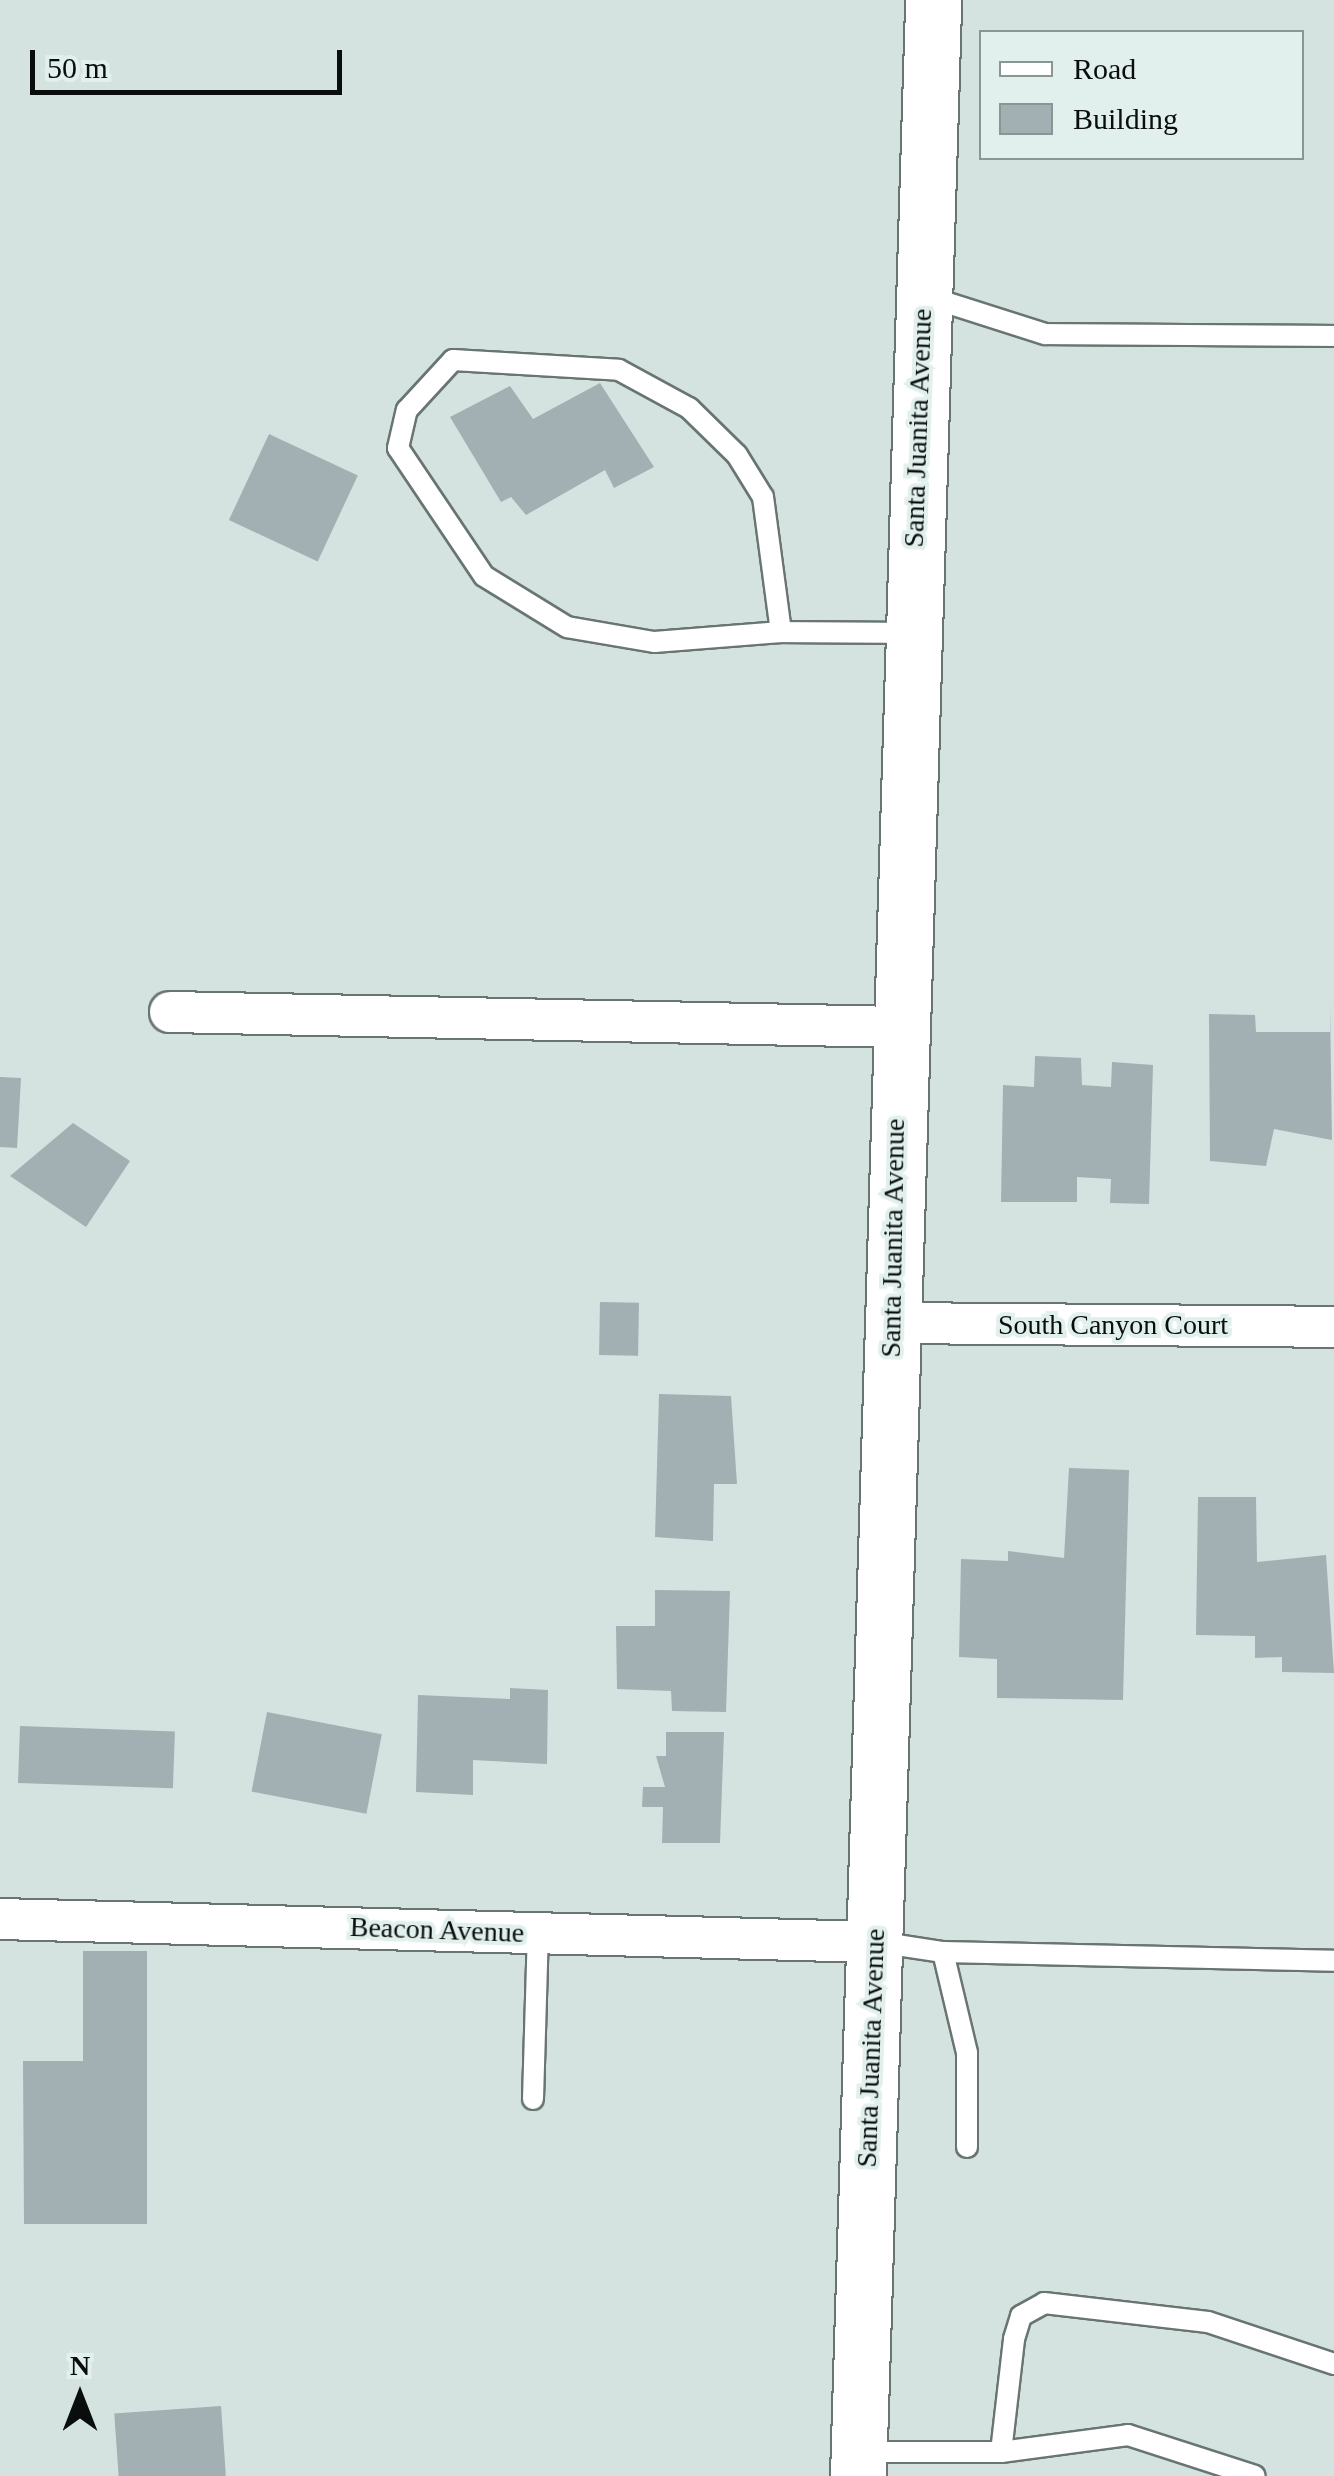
<!DOCTYPE html>
<html>
<head>
<meta charset="utf-8">
<style>
	body { margin:0 }
	#map { position:relative; width:1334px; height:2476px; overflow:hidden; background:#d4e2e0; font-family:Georgia,serif }
	div>[style] { position:absolute }
	.building>* { inset:0; background:#a3b0b3; transform-origin:0 0 }
	.roads { filter:drop-shadow(2px 0 #687573) drop-shadow(-2px 0 #687573) drop-shadow(0 2px #687573) drop-shadow(0 -2px #687573) }
	.lane>* { height:20px; margin:-10px; padding:0 10px; transform-origin:10px; border-radius:10px; background:#fff }
	.street>* { height:40px; margin:-20px; padding:0 20px; transform-origin:20px; border-radius:20px; background:#fff }
	.secondary>* { height:55px; margin:-27.5px; padding:0 27.5px; transform-origin:27.5px; border-radius:27.5px; background:#fff }
	span { translate:-50% -50%; white-space:nowrap; text-align:center; line-height:1.15; -webkit-text-stroke:8px #e1f0ed; paint-order:stroke }
	.street-label { font-size:28px; color:#090e0d }
	.legend { position:absolute; left:979px; top:30px; width:325px; height:130px; box-sizing:border-box; background:#e1f0ed; border:2px solid #8b9693; margin:0; padding:12px 18px; list-style:none; font-size:30px; color:#090e0d }
	.legend li { display:flex; align-items:center; gap:20px; height:50px }
	.legend b { width:50px; border:2px solid #8b9693 }
	.north { position:absolute; left:30px; top:2346px; width:100px; height:100px; -webkit-text-stroke:8px #e1f0ed; paint-order:stroke; rotate:0deg; font-size:28px; font-weight:700; line-height:40px; text-align:center; color:#090e0d }
	.north::after { content:''; display:block; margin:auto; width:35px; height:45px; background:#090e0d; clip-path:polygon(50% 0,100% 100%,50% 72%,0 100%) }
	.scale { position:absolute; left:30px; top:50px; width:312px; height:45px; box-sizing:border-box; border:5px solid #090e0d; border-top:0; padding-left:12px; font-size:30px; line-height:35px; white-space:nowrap; color:#090e0d; -webkit-text-stroke:8px #e1f0ed; paint-order:stroke }
</style>
</head>
<body>
<div id="map">
	<div class="building">
		<i style="clip-path:polygon(600px 383px,654px 467px,614px 488px,605px 470px,526px 515px,511px 497px,501px 502px,450px 417px,510px 386px,533px 419px)"></i>
		<i style="left:269px;top:434px;width:98px;height:95px;rotate:25deg"></i>
		<i style="clip-path:polygon(1330px 1004px,1332px 1140px,1274px 1129px,1266px 1166px,1210px 1161px,1209px 1014px,1255px 1015px,1256px 1032px,1330px 1032px)"></i>
		<i style="clip-path:polygon(1035px 1056px,1081px 1058px,1082px 1085px,1111px 1087px,1112px 1062px,1153px 1065px,1149px 1204px,1110px 1203px,1111px 1179px,1077px 1177px,1077px 1202px,1001px 1202px,1003px 1085px,1034px 1087px)"></i>
		<i style="clip-path:polygon(0 1077px,21px 1078px,17px 1148px,0 1147px)"></i>
		<i style="clip-path:polygon(73px 1123px,130px 1161px,86px 1227px,10px 1176px)"></i>
		<i style="left:600px;top:1302px;width:39px;height:53px;rotate:1deg"></i>
		<i style="clip-path:polygon(659px 1394px,731px 1396px,737px 1484px,714px 1484px,713px 1541px,655px 1537px)"></i>
		<i style="clip-path:polygon(1069px 1468px,1129px 1470px,1123px 1700px,997px 1698px,997px 1659px,959px 1657px,961px 1559px,1008px 1561px,1008px 1551px,1064px 1558px)"></i>
		<i style="clip-path:polygon(1198px 1497px,1256px 1497px,1257px 1562px,1326px 1555px,1334px 1673px,1282px 1672px,1282px 1657px,1255px 1658px,1255px 1636px,1196px 1635px)"></i>
		<i style="clip-path:polygon(655px 1590px,730px 1591px,726px 1712px,672px 1711px,671px 1691px,617px 1689px,616px 1626px,655px 1626px)"></i>
		<i style="clip-path:polygon(510px 1688px,548px 1690px,547px 1764px,473px 1760px,473px 1795px,416px 1792px,418px 1695px,510px 1699px)"></i>
		<i style="left:267px;top:1712px;width:117px;height:81px;rotate:11deg"></i>
		<i style="left:20px;top:1726px;width:155px;height:57px;rotate:2deg"></i>
		<i style="clip-path:polygon(666px 1732px,724px 1732px,720px 1843px,662px 1843px,663px 1807px,642px 1807px,643px 1787px,665px 1787px,656px 1756px,666px 1756px)"></i>
		<i style="clip-path:polygon(83px 1951px,147px 1951px,147px 2224px,24px 2224px,23px 2061px,83px 2061px)"></i>
		<i style="left:221px;top:2406px;width:70px;height:107px;rotate:86deg"></i>
	</div>
	<div class="roads">
		<div class="lane">
			<i style="left:929px;top:297px;width:122px;rotate:17.7deg"></i>
			<i style="left:1045px;top:334px;width:289px;rotate:0.4deg"></i>
			<i style="left:781px;top:632px;width:127px;rotate:175.5deg"></i>
			<i style="left:654px;top:642px;width:88px;rotate:-170.2deg"></i>
			<i style="left:567px;top:627px;width:97px;rotate:-148.4deg"></i>
			<i style="left:484px;top:576px;width:154px;rotate:-123.9deg"></i>
			<i style="left:398px;top:448px;width:39px;rotate:-77deg"></i>
			<i style="left:407px;top:410px;width:68px;rotate:-47.4deg"></i>
			<i style="left:453px;top:360px;width:166px;rotate:3.4deg"></i>
			<i style="left:619px;top:370px;width:80px;rotate:28.5deg"></i>
			<i style="left:689px;top:408px;width:67px;rotate:44.4deg"></i>
			<i style="left:737px;top:455px;width:49px;rotate:58.2deg"></i>
			<i style="left:763px;top:497px;width:136px;rotate:82.4deg"></i>
			<i style="left:781px;top:632px;width:130px;rotate:0.4deg"></i>
			<i style="left:877px;top:1942px;width:67px;rotate:8.6deg"></i>
			<i style="left:943px;top:1952px;width:391px;rotate:1.3deg"></i>
			<i style="left:943px;top:1952px;width:104px;rotate:76.6deg"></i>
			<i style="left:967px;top:2053px;width:94px;rotate:90deg"></i>
			<i style="left:533px;top:2099px;width:166px;rotate:-88.3deg"></i>
			<i style="left:860px;top:2452px;width:141px"></i>
			<i style="left:1001px;top:2452px;width:128px;rotate:-7.6deg"></i>
			<i style="left:1128px;top:2435px;width:133px;rotate:17.9deg"></i>
			<i style="left:1001px;top:2452px;width:114px;rotate:-83.4deg"></i>
			<i style="left:1014px;top:2339px;width:24px;rotate:-73deg"></i>
			<i style="left:1021px;top:2316px;width:26px;rotate:-29deg"></i>
			<i style="left:1044px;top:2303px;width:165px;rotate:6.6deg"></i>
			<i style="left:1208px;top:2322px;width:133px;rotate:18.4deg"></i>
		</div>
		<div class="street">
			<i style="left:170px;top:1012px;width:727px;rotate:1.18deg"></i>
			<i style="left:892px;top:1323px;width:442px;rotate:0.5deg"></i>
			<i style="left:0;top:1919px;width:875px;rotate:1.51deg"></i>
		</div>
		<div class="secondary">
			<i style="left:858px;top:2476px;width:2477px;rotate:-88.26deg"></i>
		</div>
	</div>
	<div class="street-label">
		<span style="left:918px;top:428px;rotate:-88deg">Santa Juanita Avenue</span>
		<span style="left:893px;top:1238px;rotate:-89deg">Santa Juanita Avenue</span>
		<span style="left:1113px;top:1325px">South Canyon Court</span>
		<span style="left:437px;top:1930px;rotate:2deg">Beacon Avenue</span>
		<span style="left:871px;top:2048px;rotate:-88deg">Santa Juanita Avenue</span>
	</div>
	<ul class="legend">
	<li><b style="height:12px;background:#fff"></b>Road</li>
	<li><b style="height:28px;background:#a3b0b3"></b>Building</li>
	</ul>
	<div class="north">N</div>
	<div class="scale">50 m</div>
</div>
</body>
</html>
